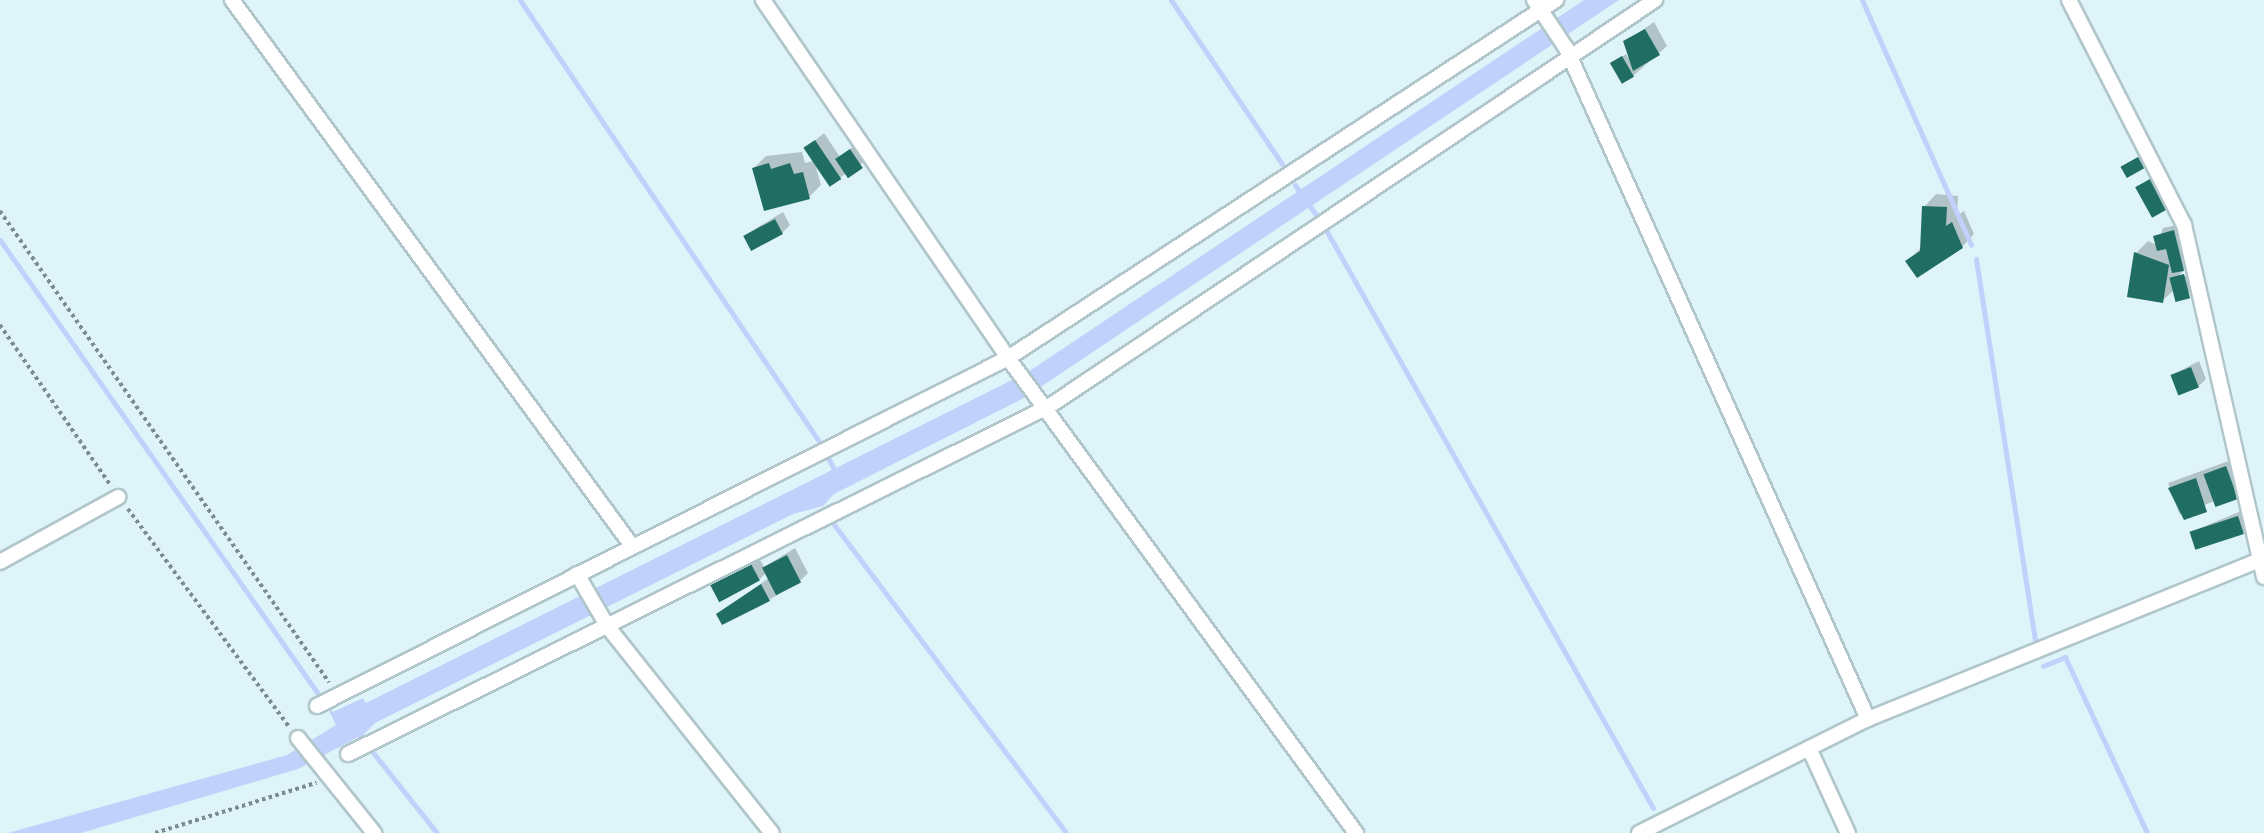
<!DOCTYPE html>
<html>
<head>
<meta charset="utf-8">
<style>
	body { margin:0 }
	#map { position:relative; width:2264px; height:833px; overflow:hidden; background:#def4f9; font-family:Bitter,serif }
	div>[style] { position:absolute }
	.water>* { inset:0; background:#c1d1fb }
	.shadow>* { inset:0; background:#0003; transform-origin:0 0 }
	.stream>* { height:5px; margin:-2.5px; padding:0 2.5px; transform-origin:2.5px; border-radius:2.5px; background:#c1d1fb }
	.building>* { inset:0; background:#206d63; transform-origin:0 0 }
	.path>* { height:3.5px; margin-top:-1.75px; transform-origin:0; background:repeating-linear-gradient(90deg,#7c8b8e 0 3.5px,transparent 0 7px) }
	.roads { filter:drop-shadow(2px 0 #b0c6ca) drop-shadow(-2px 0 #b0c6ca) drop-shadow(0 2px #b0c6ca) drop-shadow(0 -2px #b0c6ca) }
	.street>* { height:14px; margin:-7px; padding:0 7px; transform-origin:7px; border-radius:7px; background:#fff }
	span { translate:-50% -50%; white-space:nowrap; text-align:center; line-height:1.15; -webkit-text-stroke:7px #f9feff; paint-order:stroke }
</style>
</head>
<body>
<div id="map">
	<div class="water">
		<i style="clip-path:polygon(1584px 0,1619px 0,1024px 398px,834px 494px,823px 506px,793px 514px,375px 723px,364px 734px,373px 750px,368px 753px,358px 737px,298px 769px,81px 833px,8px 833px,287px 755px,336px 725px,320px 692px,333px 712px,363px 698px,366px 703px,1028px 372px)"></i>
	</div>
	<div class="shadow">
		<i style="clip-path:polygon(1654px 22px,1667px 46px,1633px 76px,1616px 60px,1626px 54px,1630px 61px,1625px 42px)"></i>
		<i style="clip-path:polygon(824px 133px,840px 157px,859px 142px,870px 158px,829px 185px,816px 167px,821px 185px,809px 197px,754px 168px,766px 156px,802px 152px,805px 163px,813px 161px,805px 149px)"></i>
		<i style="clip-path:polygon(2142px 155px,2143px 166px,2127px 164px)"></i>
		<i style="clip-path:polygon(2158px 173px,2174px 200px,2152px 216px,2137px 188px)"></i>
		<i style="clip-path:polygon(1936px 194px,1958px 196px,1957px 216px,1964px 211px,1974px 234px,1962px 247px,1907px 261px,1922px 247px,1924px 207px)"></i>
		<i style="clip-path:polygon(783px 212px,790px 225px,782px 233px,745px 235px)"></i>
		<i style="clip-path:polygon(2182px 224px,2191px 261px,2177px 278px,2188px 275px,2193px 293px,2175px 289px,2162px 301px,2136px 253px,2148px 241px,2157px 245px,2163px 228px)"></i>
		<i style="clip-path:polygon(2199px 361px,2206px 379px,2198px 387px,2172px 375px)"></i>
		<i style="left:2234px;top:459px;width:33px;height:70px;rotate:70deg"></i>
		<i style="clip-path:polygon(2246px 509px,2251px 525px,2243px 533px,2191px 532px)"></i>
		<i style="clip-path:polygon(795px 548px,808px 573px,800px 581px,769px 600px,718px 614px,769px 578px,767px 572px,759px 580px,711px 583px,719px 575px,758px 556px,764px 567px)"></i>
	</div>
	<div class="stream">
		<i style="left:520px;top:0;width:535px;rotate:55.89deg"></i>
		<i style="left:1171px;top:0;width:198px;rotate:55.9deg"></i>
		<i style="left:1862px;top:0;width:268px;rotate:66deg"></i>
		<i style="left:1295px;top:185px;width:38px;rotate:55deg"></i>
		<i style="left:1326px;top:230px;width:664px;rotate:60.5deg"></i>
		<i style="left:0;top:240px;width:559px;rotate:54.97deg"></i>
		<i style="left:1976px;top:259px;width:385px;rotate:81.2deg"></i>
		<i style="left:827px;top:456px;width:21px;rotate:62deg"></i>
		<i style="left:832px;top:522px;width:389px;rotate:53deg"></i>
		<i style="left:2043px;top:666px;width:24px;rotate:-22deg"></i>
		<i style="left:2065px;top:657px;width:194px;rotate:65deg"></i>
		<i style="left:367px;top:745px;width:112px;rotate:51.5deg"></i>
	</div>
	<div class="building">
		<i style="clip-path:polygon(1645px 29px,1660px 55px,1633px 71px,1623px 41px)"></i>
		<i style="left:1622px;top:56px;width:24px;height:14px;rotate:60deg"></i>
		<i style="left:815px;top:140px;width:47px;height:14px;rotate:56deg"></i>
		<i style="left:850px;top:149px;width:23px;height:18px;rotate:56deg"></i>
		<i style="left:2138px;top:157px;width:13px;height:20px;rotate:61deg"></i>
		<i style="clip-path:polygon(769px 163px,771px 169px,790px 163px,794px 174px,803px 172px,810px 199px,764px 211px,752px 168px)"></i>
		<i style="left:2150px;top:179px;width:35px;height:17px;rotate:61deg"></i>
		<i style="clip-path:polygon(1922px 206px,1947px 207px,1946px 226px,1952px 222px,1963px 248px,1917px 278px,1905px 261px,1920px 251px)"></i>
		<i style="left:775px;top:219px;width:17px;height:36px;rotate:62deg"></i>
		<i style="clip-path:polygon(2174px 230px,2184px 271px,2172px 273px,2166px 249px,2157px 251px,2153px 236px)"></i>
		<i style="clip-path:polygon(2134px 252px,2169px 265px,2163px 303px,2127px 297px)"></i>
		<i style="left:2184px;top:274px;width:25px;height:15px;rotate:76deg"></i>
		<i style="left:2191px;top:367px;width:22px;height:22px;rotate:69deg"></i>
		<i style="left:2226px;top:466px;width:35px;height:24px;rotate:70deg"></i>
		<i style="clip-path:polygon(2196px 478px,2207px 512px,2184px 520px,2168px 488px)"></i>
		<i style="left:2238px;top:516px;width:19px;height:51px;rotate:72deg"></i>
		<i style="left:787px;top:555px;width:31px;height:28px;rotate:63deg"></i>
		<i style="left:750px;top:562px;width:21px;height:46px;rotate:62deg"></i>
		<i style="clip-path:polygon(761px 584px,770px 601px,722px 625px,716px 614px)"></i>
	</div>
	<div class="path">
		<i style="left:0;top:211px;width:575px;rotate:55.07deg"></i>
		<i style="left:0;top:325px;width:196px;rotate:55.4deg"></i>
		<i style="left:128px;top:509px;width:272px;rotate:53.5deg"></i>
		<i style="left:155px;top:833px;width:169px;rotate:-17.3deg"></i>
	</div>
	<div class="roads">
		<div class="street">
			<i style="left:232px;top:0;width:677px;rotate:53.77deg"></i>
			<i style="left:763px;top:0;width:434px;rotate:55.6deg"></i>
			<i style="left:1008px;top:358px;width:589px;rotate:53.77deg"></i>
			<i style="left:1534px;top:0;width:58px;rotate:56.3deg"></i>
			<i style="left:1566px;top:48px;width:736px;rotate:65.77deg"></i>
			<i style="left:2069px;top:0;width:253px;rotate:62.9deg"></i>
			<i style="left:2184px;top:225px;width:361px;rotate:77.2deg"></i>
			<i style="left:0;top:562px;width:135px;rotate:-28.8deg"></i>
			<i style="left:577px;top:574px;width:61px;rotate:59.7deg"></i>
			<i style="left:608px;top:627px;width:263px;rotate:51.5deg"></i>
			<i style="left:317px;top:706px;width:774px;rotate:-26.73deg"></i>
			<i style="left:1008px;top:358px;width:655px;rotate:-33.16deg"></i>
			<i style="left:298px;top:738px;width:122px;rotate:51.3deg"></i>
			<i style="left:1809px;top:748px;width:94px;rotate:65.4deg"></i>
			<i style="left:348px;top:754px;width:781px;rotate:-26.37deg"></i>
			<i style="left:1048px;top:407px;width:731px;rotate:-33.84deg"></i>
			<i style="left:1639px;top:833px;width:256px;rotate:-26.5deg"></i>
			<i style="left:1868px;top:719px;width:427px;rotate:-22.1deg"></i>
		</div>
	</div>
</div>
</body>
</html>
